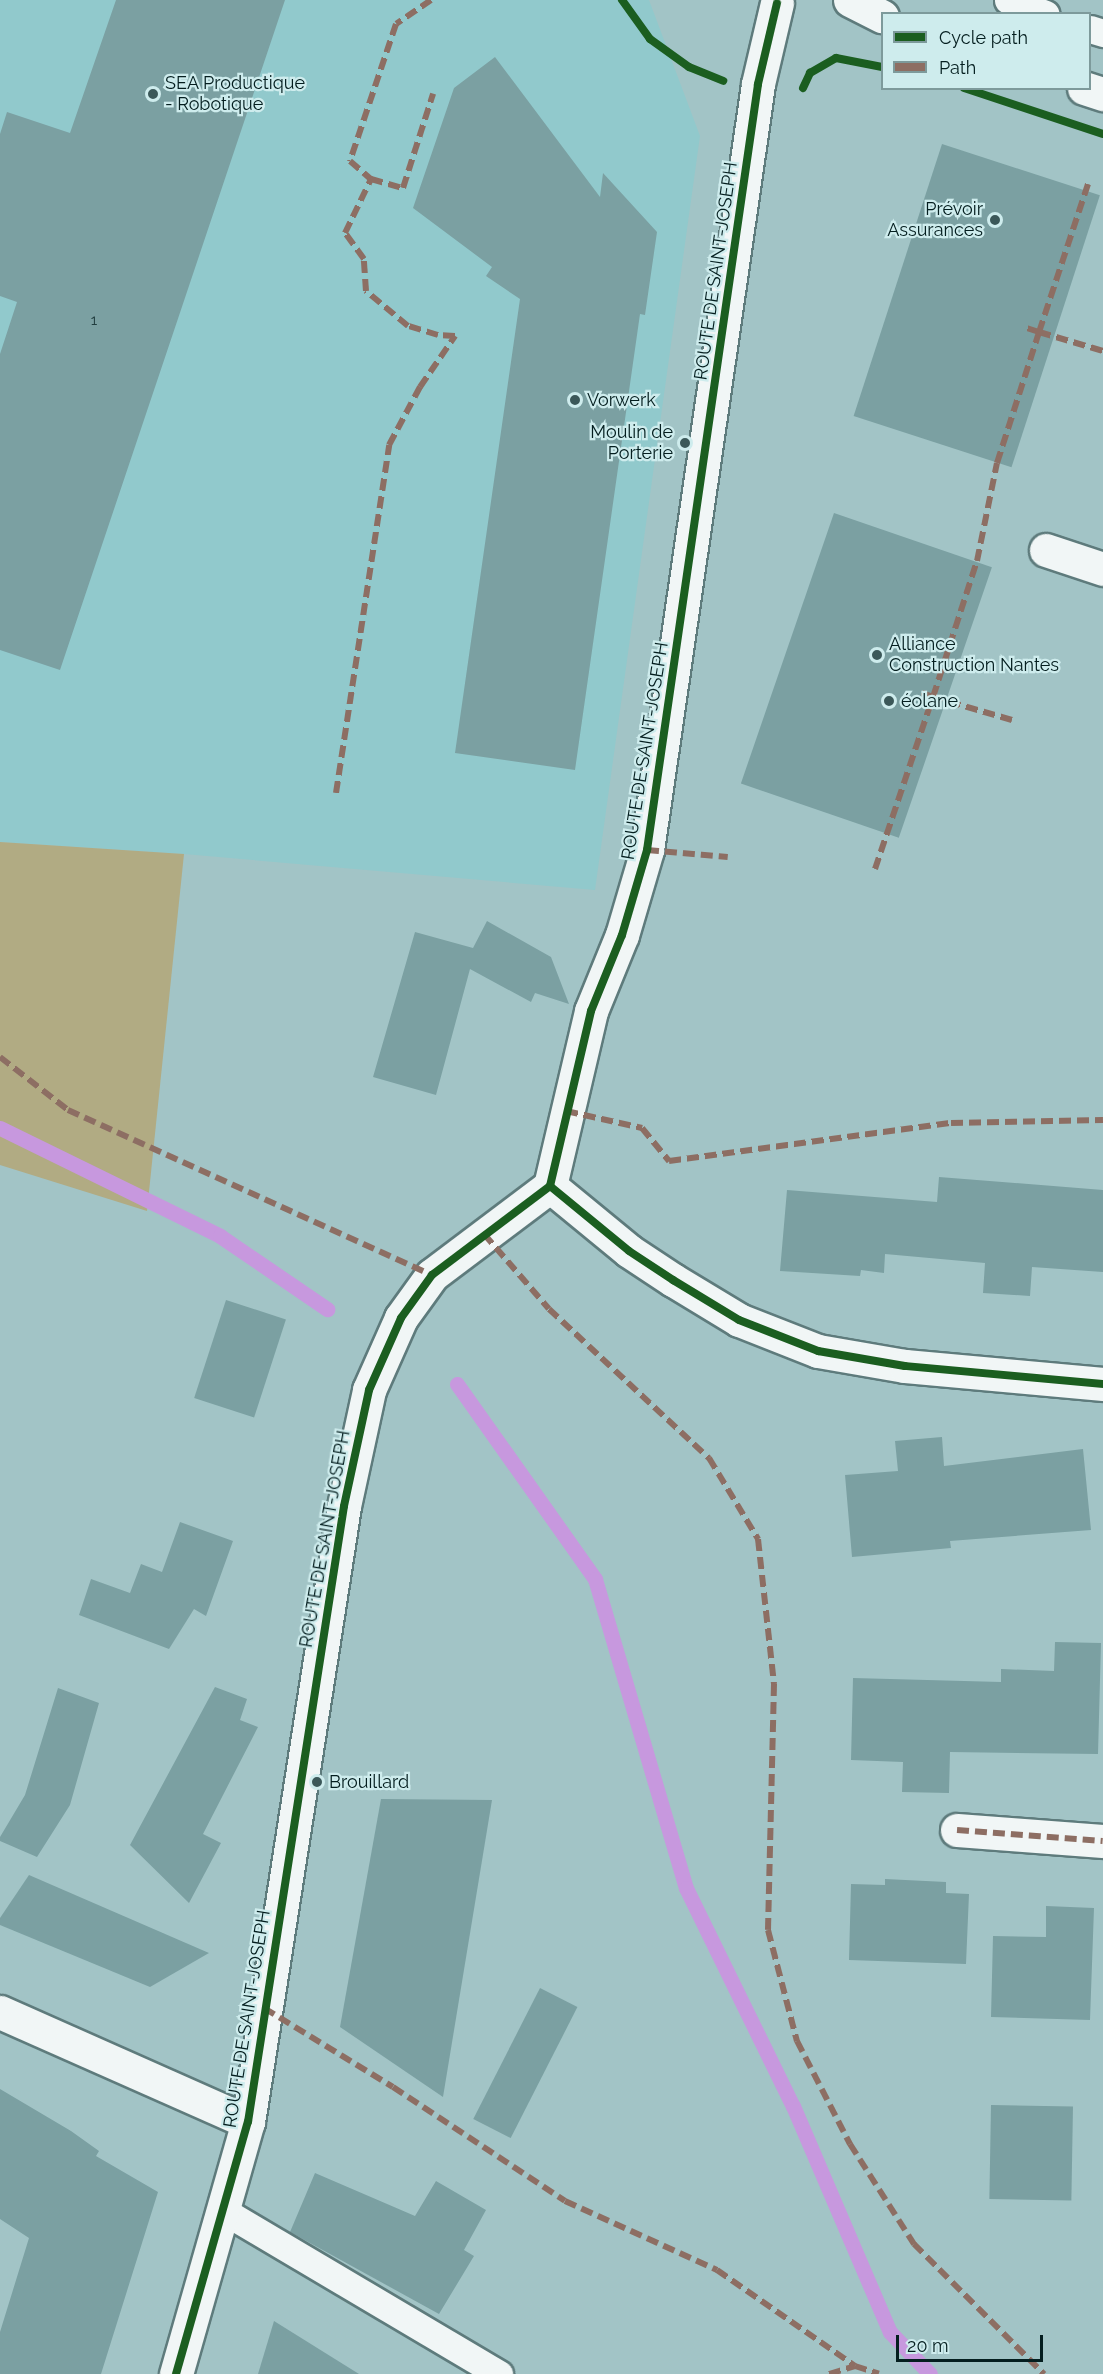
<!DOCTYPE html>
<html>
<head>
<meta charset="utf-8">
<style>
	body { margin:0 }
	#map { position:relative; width:1103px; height:2374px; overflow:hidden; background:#a2c4c6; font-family:Raleway,sans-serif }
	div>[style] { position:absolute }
	.built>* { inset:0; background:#91c9cc }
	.green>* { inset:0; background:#b1ab83 }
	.stream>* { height:15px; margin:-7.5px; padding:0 7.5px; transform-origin:7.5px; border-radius:7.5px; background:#c798de }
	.building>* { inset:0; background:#7ba0a2; transform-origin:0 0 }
	.roads { filter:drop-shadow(2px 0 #5e7b7c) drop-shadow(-2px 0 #5e7b7c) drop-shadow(0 2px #5e7b7c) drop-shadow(0 -2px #5e7b7c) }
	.lane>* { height:27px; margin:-13.5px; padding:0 13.5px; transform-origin:13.5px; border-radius:13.5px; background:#f1f6f6 }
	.street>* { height:33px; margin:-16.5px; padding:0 16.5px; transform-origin:16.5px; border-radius:16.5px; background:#f1f6f6 }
	.secondary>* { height:33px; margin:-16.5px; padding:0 16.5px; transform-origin:16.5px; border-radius:16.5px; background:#f1f6f6 }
	.quiet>* { height:6px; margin-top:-3px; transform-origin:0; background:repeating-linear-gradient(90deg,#8d6e63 0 12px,transparent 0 18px) }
	.cycleway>* { height:8px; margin:-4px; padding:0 4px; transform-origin:4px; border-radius:4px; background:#1b5e20 }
	.dots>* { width:16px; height:16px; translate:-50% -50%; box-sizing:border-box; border:3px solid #ceeced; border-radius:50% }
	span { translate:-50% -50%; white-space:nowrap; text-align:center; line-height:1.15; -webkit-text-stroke:4.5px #ceeced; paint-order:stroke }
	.number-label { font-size:15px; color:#223e40 }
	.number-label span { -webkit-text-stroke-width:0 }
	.poi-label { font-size:18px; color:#041e1f }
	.left { translate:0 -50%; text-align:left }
	.right { translate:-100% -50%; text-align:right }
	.street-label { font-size:18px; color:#041e1f }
	.legend { position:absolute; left:881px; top:12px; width:210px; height:78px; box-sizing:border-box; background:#ceeced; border:2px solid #7d9a9b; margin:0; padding:8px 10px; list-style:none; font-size:18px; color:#041e1f }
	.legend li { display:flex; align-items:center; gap:12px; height:30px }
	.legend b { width:30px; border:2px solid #7d9a9b }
	.scale { position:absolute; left:896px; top:2335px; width:147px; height:27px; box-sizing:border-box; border:3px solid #041e1f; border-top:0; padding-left:8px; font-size:18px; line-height:21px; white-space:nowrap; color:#041e1f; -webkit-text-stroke:4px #ceeced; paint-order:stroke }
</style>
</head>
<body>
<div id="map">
	<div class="built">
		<i style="clip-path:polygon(0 0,649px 0,700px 136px,595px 890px,184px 854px,0 842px)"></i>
	</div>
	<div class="green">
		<i style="clip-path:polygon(0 842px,184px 854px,147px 1211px,0 1165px)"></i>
	</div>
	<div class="stream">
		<i style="left:0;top:1128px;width:245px;rotate:26.1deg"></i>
		<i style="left:220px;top:1236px;width:130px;rotate:34.3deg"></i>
		<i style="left:457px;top:1384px;width:239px;rotate:54.7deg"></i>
		<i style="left:595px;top:1579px;width:322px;rotate:73.6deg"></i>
		<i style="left:686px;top:1888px;width:243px;rotate:63.9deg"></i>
		<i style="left:793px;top:2106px;width:246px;rotate:66.8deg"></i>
		<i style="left:890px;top:2332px;width:58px;rotate:46.4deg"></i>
	</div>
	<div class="building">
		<i style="clip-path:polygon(116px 0,285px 0,60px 670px,0 650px,0 354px,17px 302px,0 296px,0 134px,7px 112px,70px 133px)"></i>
		<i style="clip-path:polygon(495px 57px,600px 197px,603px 173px,657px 232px,645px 315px,640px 314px,575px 770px,455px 753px,520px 299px,486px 276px,492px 267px,413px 208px,454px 88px)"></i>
		<i style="left:942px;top:144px;width:166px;height:286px;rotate:18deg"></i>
		<i style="left:834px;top:513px;width:167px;height:286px;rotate:19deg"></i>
		<i style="clip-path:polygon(487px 921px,551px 957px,569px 1004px,535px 993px,531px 1002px,470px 969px,436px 1095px,373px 1077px,415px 932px,473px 948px)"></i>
		<i style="clip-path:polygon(939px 1177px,1103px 1190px,1103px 1272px,1032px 1267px,1030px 1296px,983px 1293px,985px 1263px,885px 1254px,884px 1273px,861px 1270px,860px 1276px,780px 1271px,787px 1190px,937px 1202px)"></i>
		<i style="left:226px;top:1300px;width:63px;height:103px;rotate:18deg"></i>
		<i style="clip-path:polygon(942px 1437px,944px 1466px,1083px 1449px,1091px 1530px,950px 1541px,951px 1548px,852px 1557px,845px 1475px,898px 1471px,895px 1441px)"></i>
		<i style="clip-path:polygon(180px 1522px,233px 1541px,206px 1616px,194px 1609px,169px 1649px,79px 1615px,91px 1579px,130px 1593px,141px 1564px,162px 1572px)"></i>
		<i style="clip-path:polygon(1055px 1642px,1101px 1643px,1098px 1754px,950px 1752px,949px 1793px,902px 1792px,903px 1762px,851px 1760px,853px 1678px,1001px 1682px,1001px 1669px,1054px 1671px)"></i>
		<i style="clip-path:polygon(215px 1687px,247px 1699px,240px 1720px,258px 1727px,203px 1834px,221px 1843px,189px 1903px,130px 1845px)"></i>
		<i style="clip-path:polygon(58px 1688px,99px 1703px,70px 1805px,37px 1857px,0 1841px,0 1837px,25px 1795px)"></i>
		<i style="clip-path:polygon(381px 1799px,492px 1800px,443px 2097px,340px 2027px)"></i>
		<i style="clip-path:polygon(29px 1875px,209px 1953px,150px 1987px,0 1925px,0 1918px)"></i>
		<i style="clip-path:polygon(885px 1879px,946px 1882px,946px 1893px,969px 1894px,966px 1964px,849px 1960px,851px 1884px,885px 1885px)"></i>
		<i style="clip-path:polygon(1046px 1906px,1094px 1908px,1090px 2020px,991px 2017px,993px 1936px,1046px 1937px)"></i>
		<i style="left:540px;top:1988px;width:42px;height:147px;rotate:27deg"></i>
		<i style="clip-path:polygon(0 2089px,71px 2131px,99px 2151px,96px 2156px,158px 2192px,101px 2374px,0 2374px,0 2332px,29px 2238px,0 2219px)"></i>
		<i style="left:991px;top:2105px;width:82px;height:94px;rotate:1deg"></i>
		<i style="clip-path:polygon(315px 2173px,415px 2216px,436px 2181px,486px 2210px,464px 2250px,474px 2256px,439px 2314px,290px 2232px)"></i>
		<i style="clip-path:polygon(274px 2321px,359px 2374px,258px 2374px)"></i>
	</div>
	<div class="roads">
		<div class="lane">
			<i style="left:1008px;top:0;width:40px;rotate:20.2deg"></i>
			<i style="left:1090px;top:29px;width:14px;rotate:17deg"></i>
			<i style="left:222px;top:2210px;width:322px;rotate:30.6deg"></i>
		</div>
		<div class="street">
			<i style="left:1046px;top:550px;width:60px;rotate:18.4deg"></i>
			<i style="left:550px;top:1186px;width:102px;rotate:39.4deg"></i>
			<i style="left:629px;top:1251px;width:53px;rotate:33.4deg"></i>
			<i style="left:673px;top:1280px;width:77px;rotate:31.2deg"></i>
			<i style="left:739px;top:1320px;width:85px;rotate:21.4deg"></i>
			<i style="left:818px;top:1351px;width:88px;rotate:9.8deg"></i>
			<i style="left:905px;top:1366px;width:199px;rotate:5.2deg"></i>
			<i style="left:957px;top:1830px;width:146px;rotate:4.3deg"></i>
			<i style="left:0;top:2012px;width:271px;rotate:23.9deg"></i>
		</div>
		<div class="secondary">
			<i style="left:850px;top:0;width:36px;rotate:27deg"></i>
			<i style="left:1084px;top:88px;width:20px;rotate:18deg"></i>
			<i style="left:176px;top:2374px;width:262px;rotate:-74.1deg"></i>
			<i style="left:248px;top:2122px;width:623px;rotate:-81.14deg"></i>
			<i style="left:344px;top:1506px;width:119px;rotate:-77.8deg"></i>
			<i style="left:369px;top:1390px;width:79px;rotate:-66deg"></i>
			<i style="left:401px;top:1318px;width:53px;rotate:-54.2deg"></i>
			<i style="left:432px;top:1275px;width:148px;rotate:-37deg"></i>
			<i style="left:550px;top:1186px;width:180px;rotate:-76.8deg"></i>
			<i style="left:591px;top:1011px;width:82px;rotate:-67.8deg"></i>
			<i style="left:622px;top:935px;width:89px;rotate:-73.6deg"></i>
			<i style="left:647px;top:850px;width:774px;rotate:-81.75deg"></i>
			<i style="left:758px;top:84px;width:83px;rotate:-76.8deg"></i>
		</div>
	</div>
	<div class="quiet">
		<i style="left:431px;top:0;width:42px;rotate:145.6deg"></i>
		<i style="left:396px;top:24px;width:145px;rotate:108.6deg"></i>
		<i style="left:350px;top:161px;width:28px;rotate:41deg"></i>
		<i style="left:371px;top:179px;width:33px;rotate:16deg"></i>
		<i style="left:403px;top:188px;width:99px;rotate:-72.3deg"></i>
		<i style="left:1088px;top:184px;width:156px;rotate:108.3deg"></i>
		<i style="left:1039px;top:332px;width:67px;rotate:16.5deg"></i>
		<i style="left:1012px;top:720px;width:82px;rotate:-163.8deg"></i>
		<i style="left:933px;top:697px;width:143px;rotate:-72.1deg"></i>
		<i style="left:977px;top:561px;width:100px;rotate:-78.5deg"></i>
		<i style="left:997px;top:463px;width:138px;rotate:-72.2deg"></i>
		<i style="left:1039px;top:332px;width:13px;rotate:-162deg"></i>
		<i style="left:336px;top:793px;width:352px;rotate:-81.3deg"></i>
		<i style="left:389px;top:445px;width:66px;rotate:-61.9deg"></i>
		<i style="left:420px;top:387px;width:62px;rotate:-55.5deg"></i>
		<i style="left:455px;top:336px;width:17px;rotate:-177deg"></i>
		<i style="left:438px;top:335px;width:31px;rotate:-163deg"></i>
		<i style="left:408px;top:326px;width:55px;rotate:-140.2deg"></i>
		<i style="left:366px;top:291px;width:32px;rotate:-94deg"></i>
		<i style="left:364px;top:259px;width:32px;rotate:-126deg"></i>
		<i style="left:345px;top:233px;width:60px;rotate:-64.3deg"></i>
		<i style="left:647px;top:850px;width:81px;rotate:4.9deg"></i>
		<i style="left:875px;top:869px;width:182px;rotate:-71.4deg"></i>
		<i style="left:933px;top:697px;width:14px;rotate:-159deg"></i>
		<i style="left:0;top:1057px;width:86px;rotate:37.9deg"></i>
		<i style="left:68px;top:1110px;width:400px;rotate:24.4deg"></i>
		<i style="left:566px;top:1111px;width:78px;rotate:12.6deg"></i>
		<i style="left:642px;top:1128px;width:43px;rotate:50.7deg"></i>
		<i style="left:669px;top:1161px;width:285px;rotate:-7.7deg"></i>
		<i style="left:951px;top:1123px;width:152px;rotate:-1.1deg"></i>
		<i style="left:484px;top:1234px;width:99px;rotate:49.1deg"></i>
		<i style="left:549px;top:1309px;width:219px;rotate:43deg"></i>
		<i style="left:709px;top:1458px;width:95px;rotate:58.8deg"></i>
		<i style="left:758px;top:1539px;width:146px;rotate:83.7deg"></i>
		<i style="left:774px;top:1684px;width:246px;rotate:91.4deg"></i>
		<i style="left:768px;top:1930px;width:115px;rotate:75.4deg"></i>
		<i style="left:797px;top:2041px;width:116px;rotate:62.8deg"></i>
		<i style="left:850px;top:2144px;width:119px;rotate:57.4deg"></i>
		<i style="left:914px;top:2244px;width:184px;rotate:45deg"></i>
		<i style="left:957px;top:1830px;width:146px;rotate:4.3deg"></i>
		<i style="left:264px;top:2008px;width:151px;rotate:31.5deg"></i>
		<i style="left:393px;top:2087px;width:206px;rotate:33.5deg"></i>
		<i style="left:565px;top:2201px;width:167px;rotate:24.4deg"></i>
		<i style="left:717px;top:2270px;width:168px;rotate:34.8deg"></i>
		<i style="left:829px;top:2374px;width:27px;rotate:-17deg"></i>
		<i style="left:855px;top:2366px;width:25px;rotate:18deg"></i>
	</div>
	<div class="cycleway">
		<i style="left:622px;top:0;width:48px;rotate:54.3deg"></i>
		<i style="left:650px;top:39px;width:48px;rotate:35.7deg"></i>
		<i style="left:689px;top:67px;width:37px;rotate:22deg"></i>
		<i style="left:803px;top:88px;width:17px;rotate:-65deg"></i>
		<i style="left:810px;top:73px;width:30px;rotate:-30deg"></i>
		<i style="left:836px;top:58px;width:47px;rotate:11.1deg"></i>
		<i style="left:964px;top:88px;width:146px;rotate:18.3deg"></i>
		<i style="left:550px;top:1186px;width:102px;rotate:39.4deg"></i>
		<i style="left:629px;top:1251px;width:53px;rotate:33.4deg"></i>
		<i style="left:673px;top:1280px;width:77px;rotate:31.2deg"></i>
		<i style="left:739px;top:1320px;width:85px;rotate:21.4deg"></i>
		<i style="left:818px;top:1351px;width:88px;rotate:9.8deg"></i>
		<i style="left:905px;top:1366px;width:199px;rotate:5.2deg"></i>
		<i style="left:176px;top:2374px;width:262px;rotate:-74.1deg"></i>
		<i style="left:248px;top:2122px;width:623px;rotate:-81.14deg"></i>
		<i style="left:344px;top:1506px;width:119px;rotate:-77.8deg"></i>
		<i style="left:369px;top:1390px;width:79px;rotate:-66deg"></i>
		<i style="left:401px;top:1318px;width:53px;rotate:-54.2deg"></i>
		<i style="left:432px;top:1275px;width:148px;rotate:-37deg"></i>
		<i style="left:550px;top:1186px;width:180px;rotate:-76.8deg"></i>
		<i style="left:591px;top:1011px;width:82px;rotate:-67.8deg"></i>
		<i style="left:622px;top:935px;width:89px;rotate:-73.6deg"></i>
		<i style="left:647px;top:850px;width:774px;rotate:-81.75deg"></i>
		<i style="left:758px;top:84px;width:83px;rotate:-76.8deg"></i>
	</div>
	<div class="dots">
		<i style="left:153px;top:94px;background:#3b5859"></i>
		<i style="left:995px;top:220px;background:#3b5859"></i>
		<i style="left:575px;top:400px;background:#3b5859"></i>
		<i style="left:685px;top:443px;background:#3b5859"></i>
		<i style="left:877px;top:655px;background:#3b5859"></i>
		<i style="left:889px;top:701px;background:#3b5859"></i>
		<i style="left:317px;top:1782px;background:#3b5859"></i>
	</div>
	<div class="number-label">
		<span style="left:94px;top:321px">1</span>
	</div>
	<div class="poi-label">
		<span class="left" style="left:165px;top:94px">SEA Productique<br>- Robotique</span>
		<span class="right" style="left:983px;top:220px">Prévoir<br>Assurances</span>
		<span class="left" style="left:587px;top:400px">Vorwerk</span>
		<span class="right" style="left:673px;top:443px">Moulin de<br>Porterie</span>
		<span class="left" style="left:889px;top:655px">Alliance<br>Construction Nantes</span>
		<span class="left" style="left:901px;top:701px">éolane</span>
		<span class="left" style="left:329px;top:1782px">Brouillard</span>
	</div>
	<div class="street-label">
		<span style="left:716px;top:271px;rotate:-82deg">ROUTE DE SAINT-JOSEPH</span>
		<span style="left:645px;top:751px;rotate:-81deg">ROUTE DE SAINT-JOSEPH</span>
		<span style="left:325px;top:1539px;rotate:-80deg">ROUTE DE SAINT-JOSEPH</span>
		<span style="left:247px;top:2019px;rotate:-81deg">ROUTE DE SAINT-JOSEPH</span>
	</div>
	<ul class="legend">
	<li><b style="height:8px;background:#1b5e20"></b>Cycle path</li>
	<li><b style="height:8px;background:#8d6e63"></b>Path</li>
	</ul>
	<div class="scale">20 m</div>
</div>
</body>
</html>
